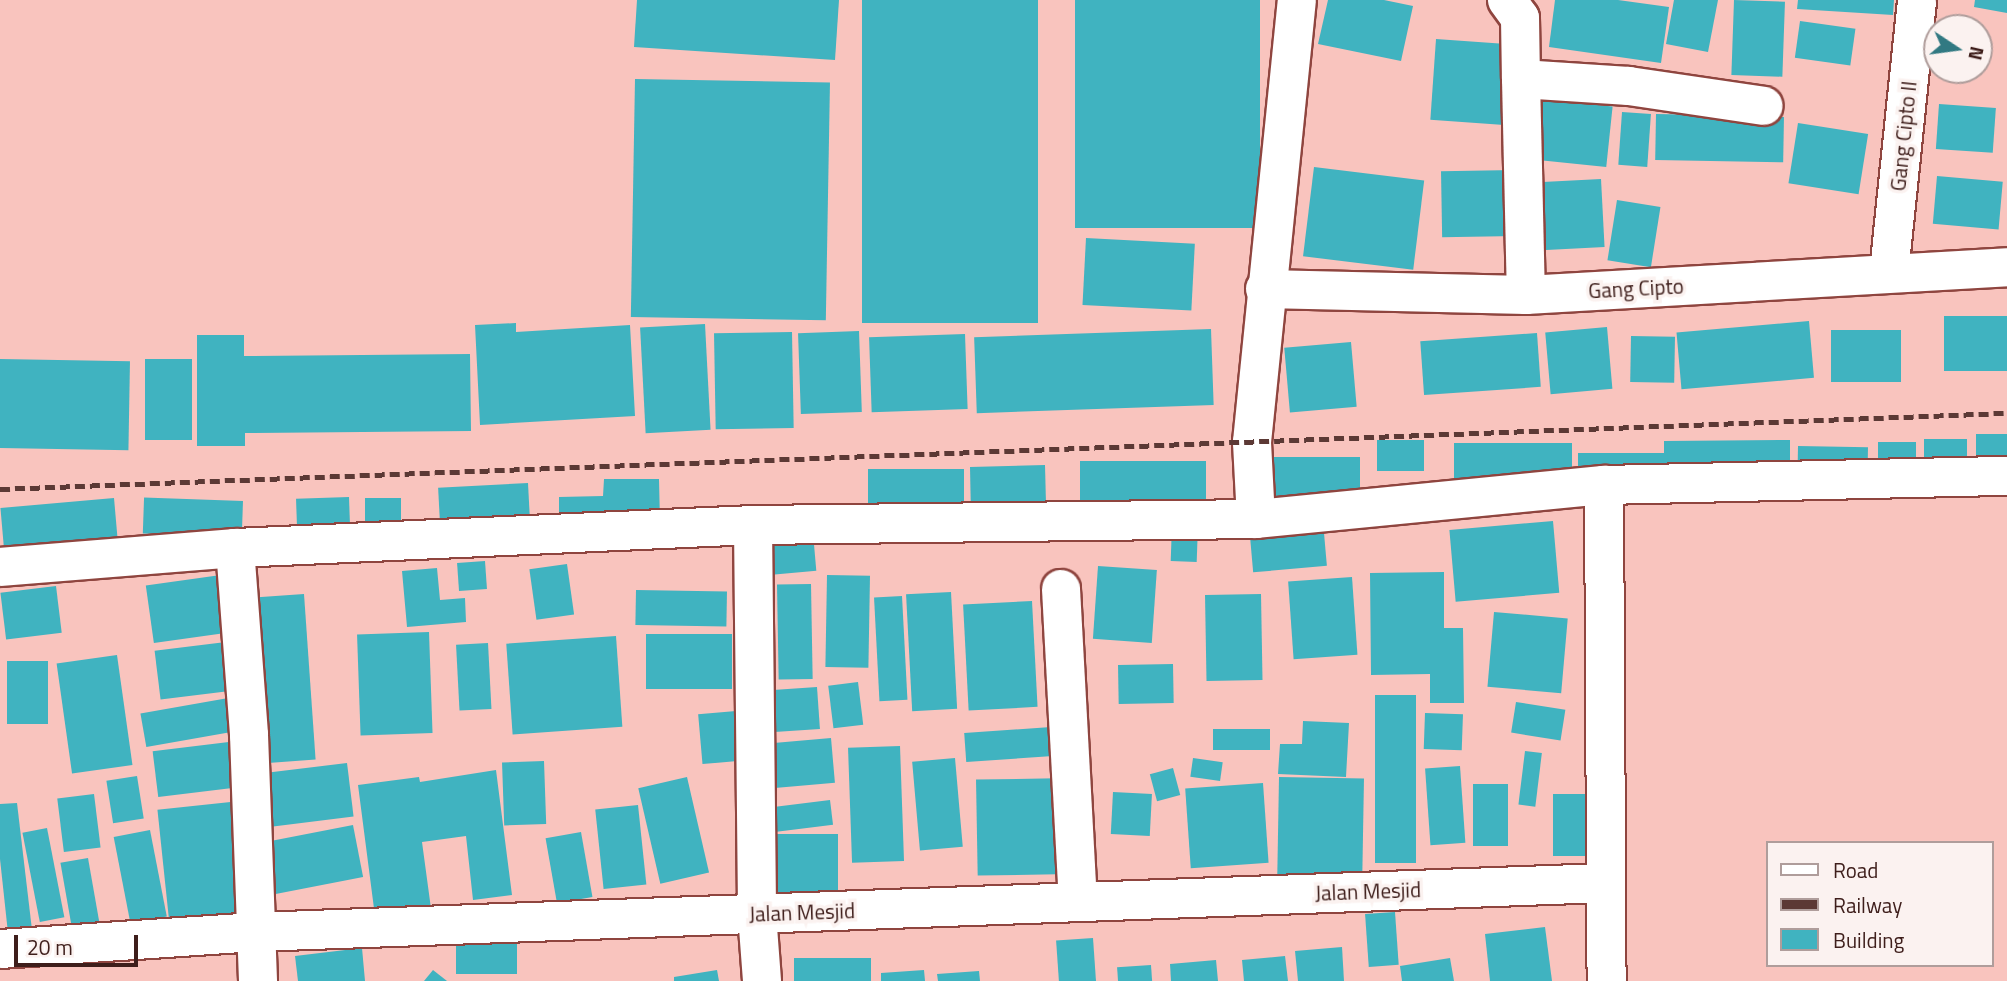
<!DOCTYPE html>
<html>
<head>
<meta charset="utf-8">
<style>
	body { margin:0 }
	#map { position:relative; width:2007px; height:981px; overflow:hidden; background:#f9c4be; font-family:"Titillium Web",sans-serif }
	div>[style] { position:absolute }
	.building>* { inset:0; background:#40b3c0; transform-origin:0 0 }
	.roads { filter:drop-shadow(2px 0 #8f453f) drop-shadow(-2px 0 #8f453f) drop-shadow(0 2px #8f453f) drop-shadow(0 -2px #8f453f) }
	.minor>* { height:38px; margin:-19px; padding:0 19px; transform-origin:19px; border-radius:19px; background:#fff }
	.rail>* { height:5px; margin-top:-2.5px; transform-origin:0; background:repeating-linear-gradient(90deg,#5c3935 0 10px,transparent 0 15px) }
	span { translate:-50% -50%; white-space:nowrap; text-align:center; line-height:1.15; -webkit-text-stroke:7px #fbf2f0; paint-order:stroke }
	.street-label { font-size:21px; color:#3e1e1b }
	.legend { position:absolute; left:1766px; top:841px; width:228px; height:126px; box-sizing:border-box; background:#fbf2f0; border:2px solid #af9d9b; margin:0; padding:9px 12px; list-style:none; font-size:21px; color:#3e1e1b }
	.legend li { display:flex; align-items:center; gap:14px; height:35px }
	.legend b { width:35px; border:2px solid #af9d9b }
	.north { position:absolute; left:1923px; top:14px; width:70px; height:70px; box-sizing:border-box; background:#fbf2f0; border:2px solid #af9d9b; border-radius:50%; rotate:103deg; font-size:19px; font-weight:700; line-height:28px; text-align:center; color:#3e1e1b }
	.north::after { content:''; display:block; margin:auto; width:24px; height:32px; background:#317982; clip-path:polygon(50% 0,100% 100%,50% 72%,0 100%) }
	.scale { position:absolute; left:14px; top:935px; width:124px; height:32px; box-sizing:border-box; border:4px solid #3e1e1b; border-top:0; padding-left:9px; font-size:21px; line-height:24px; white-space:nowrap; color:#3e1e1b; -webkit-text-stroke:5px #fbf2f0; paint-order:stroke }
</style>
</head>
<body>
<div id="map">
	<div class="building">
		<i style="clip-path:polygon(637px 0,839px 0,835px 60px,634px 47px)"></i>
		<i style="left:862px;top:0;width:176px;height:323px"></i>
		<i style="left:1075px;top:0;width:185px;height:228px"></i>
		<i style="clip-path:polygon(1328px 0,1384px 0,1413px 6px,1401px 61px,1318px 44px)"></i>
		<i style="clip-path:polygon(1555px 0,1618px 0,1669px 7px,1661px 63px,1549px 47px)"></i>
		<i style="clip-path:polygon(1674px 0,1718px 0,1708px 52px,1666px 44px)"></i>
		<i style="left:1734px;top:0;width:51px;height:75px;rotate:2deg"></i>
		<i style="clip-path:polygon(1798px 0,1894px 0,1893px 15px,1797px 9px)"></i>
		<i style="clip-path:polygon(1975px 0,2007px 0,2007px 13px,1974px 7px)"></i>
		<i style="left:1800px;top:21px;width:56px;height:37px;rotate:8deg"></i>
		<i style="left:1436px;top:39px;width:74px;height:81px;rotate:4deg"></i>
		<i style="left:635px;top:79px;width:195px;height:238px;rotate:1deg"></i>
		<i style="left:1542px;top:99px;width:71px;height:61px;rotate:6deg"></i>
		<i style="left:1939px;top:104px;width:57px;height:45px;rotate:4deg"></i>
		<i style="left:1622px;top:112px;width:29px;height:53px;rotate:4deg"></i>
		<i style="left:1656px;top:114px;width:128px;height:46px;rotate:1deg"></i>
		<i style="left:1798px;top:123px;width:71px;height:61px;rotate:9deg"></i>
		<i style="left:1314px;top:167px;width:111px;height:90px;rotate:7deg"></i>
		<i style="left:1515px;top:170px;width:66px;height:74px;rotate:89deg"></i>
		<i style="left:1937px;top:176px;width:66px;height:48px;rotate:5deg"></i>
		<i style="left:1601px;top:179px;width:68px;height:73px;rotate:87deg"></i>
		<i style="left:1617px;top:200px;width:44px;height:61px;rotate:9deg"></i>
		<i style="left:1086px;top:238px;width:109px;height:67px;rotate:3deg"></i>
		<i style="left:2007px;top:316px;width:55px;height:63px;rotate:90deg"></i>
		<i style="left:1809px;top:321px;width:57px;height:133px;rotate:85deg"></i>
		<i style="clip-path:polygon(516px 323px,516px 332px,630px 325px,635px 416px,480px 425px,475px 325px)"></i>
		<i style="left:705px;top:324px;width:106px;height:65px;rotate:87deg"></i>
		<i style="left:1607px;top:327px;width:62px;height:62px;rotate:85deg"></i>
		<i style="left:1211px;top:329px;width:76px;height:237px;rotate:88deg"></i>
		<i style="left:1831px;top:330px;width:70px;height:52px"></i>
		<i style="left:859px;top:331px;width:81px;height:61px;rotate:88deg"></i>
		<i style="left:792px;top:332px;width:96px;height:78px;rotate:89deg"></i>
		<i style="left:1537px;top:333px;width:54px;height:117px;rotate:86deg"></i>
		<i style="left:965px;top:334px;width:75px;height:96px;rotate:88deg"></i>
		<i style="clip-path:polygon(197px 335px,244px 335px,244px 356px,470px 354px,471px 431px,245px 433px,245px 446px,197px 446px)"></i>
		<i style="left:1631px;top:336px;width:44px;height:46px;rotate:1deg"></i>
		<i style="left:1351px;top:342px;width:65px;height:67px;rotate:85deg"></i>
		<i style="left:0;top:359px;width:130px;height:89px;rotate:1deg"></i>
		<i style="left:145px;top:359px;width:47px;height:81px"></i>
		<i style="left:1976px;top:434px;width:31px;height:33px"></i>
		<i style="left:1924px;top:439px;width:43px;height:33px"></i>
		<i style="left:1377px;top:440px;width:47px;height:31px"></i>
		<i style="clip-path:polygon(1790px 440px,1790px 478px,1578px 480px,1578px 453px,1664px 453px,1664px 441px)"></i>
		<i style="left:1878px;top:442px;width:38px;height:33px"></i>
		<i style="left:1572px;top:443px;width:42px;height:118px;rotate:90deg"></i>
		<i style="left:1798px;top:446px;width:70px;height:23px;rotate:1deg"></i>
		<i style="left:1360px;top:457px;width:45px;height:88px;rotate:90deg"></i>
		<i style="left:1080px;top:461px;width:126px;height:49px"></i>
		<i style="clip-path:polygon(1045px 465px,1046px 504px,971px 517px,970px 467px)"></i>
		<i style="left:964px;top:469px;width:37px;height:96px;rotate:90deg"></i>
		<i style="clip-path:polygon(604px 479px,659px 479px,660px 522px,559px 523px,559px 497px,603px 496px)"></i>
		<i style="left:528px;top:483px;width:43px;height:90px;rotate:87deg"></i>
		<i style="left:349px;top:497px;width:32px;height:53px;rotate:88deg"></i>
		<i style="left:114px;top:498px;width:49px;height:114px;rotate:85deg"></i>
		<i style="left:365px;top:498px;width:36px;height:32px"></i>
		<i style="left:243px;top:501px;width:36px;height:99px;rotate:92deg"></i>
		<i style="left:1553px;top:521px;width:72px;height:104px;rotate:85deg"></i>
		<i style="left:1172px;top:524px;width:26px;height:37px;rotate:2deg"></i>
		<i style="left:813px;top:533px;width:38px;height:50px;rotate:85deg"></i>
		<i style="left:1324px;top:533px;width:33px;height:74px;rotate:85deg"></i>
		<i style="left:485px;top:561px;width:28px;height:28px;rotate:86deg"></i>
		<i style="left:567px;top:564px;width:51px;height:38px;rotate:82deg"></i>
		<i style="left:1098px;top:566px;width:59px;height:73px;rotate:4deg"></i>
		<i style="clip-path:polygon(437px 568px,440px 600px,465px 598px,466px 622px,407px 627px,402px 571px)"></i>
		<i style="clip-path:polygon(1444px 572px,1444px 628px,1463px 628px,1464px 703px,1430px 703px,1430px 674px,1371px 675px,1370px 573px)"></i>
		<i style="left:228px;top:574px;width:58px;height:83px;rotate:82deg"></i>
		<i style="left:827px;top:575px;width:43px;height:92px;rotate:1deg"></i>
		<i style="left:1352px;top:577px;width:78px;height:64px;rotate:86deg"></i>
		<i style="left:811px;top:584px;width:95px;height:34px;rotate:89deg"></i>
		<i style="left:56px;top:586px;width:47px;height:56px;rotate:83deg"></i>
		<i style="left:636px;top:590px;width:91px;height:35px;rotate:1deg"></i>
		<i style="left:951px;top:592px;width:117px;height:45px;rotate:87deg"></i>
		<i style="left:304px;top:594px;width:166px;height:51px;rotate:86deg"></i>
		<i style="left:1261px;top:594px;width:86px;height:56px;rotate:89deg"></i>
		<i style="left:902px;top:596px;width:104px;height:28px;rotate:87deg"></i>
		<i style="left:1032px;top:601px;width:106px;height:69px;rotate:87deg"></i>
		<i style="left:1494px;top:612px;width:74px;height:75px;rotate:5deg"></i>
		<i style="left:429px;top:632px;width:101px;height:72px;rotate:88deg"></i>
		<i style="left:646px;top:634px;width:86px;height:55px"></i>
		<i style="left:616px;top:636px;width:91px;height:110px;rotate:86deg"></i>
		<i style="left:234px;top:641px;width:49px;height:80px;rotate:83deg"></i>
		<i style="left:488px;top:643px;width:66px;height:32px;rotate:87deg"></i>
		<i style="left:117px;top:655px;width:111px;height:61px;rotate:82deg"></i>
		<i style="left:7px;top:661px;width:41px;height:63px"></i>
		<i style="left:1173px;top:664px;width:39px;height:55px;rotate:89deg"></i>
		<i style="left:858px;top:682px;width:43px;height:30px;rotate:83deg"></i>
		<i style="left:817px;top:687px;width:42px;height:57px;rotate:86deg"></i>
		<i style="left:1416px;top:695px;width:168px;height:41px;rotate:90deg"></i>
		<i style="left:234px;top:697px;width:34px;height:95px;rotate:80deg"></i>
		<i style="left:1516px;top:702px;width:50px;height:31px;rotate:9deg"></i>
		<i style="left:736px;top:711px;width:50px;height:38px;rotate:85deg"></i>
		<i style="left:1425px;top:713px;width:38px;height:36px;rotate:2deg"></i>
		<i style="clip-path:polygon(1303px 721px,1349px 723px,1346px 777px,1278px 774px,1280px 744px,1302px 744px)"></i>
		<i style="left:1051px;top:727px;width:29px;height:87px;rotate:86deg"></i>
		<i style="left:1270px;top:729px;width:21px;height:57px;rotate:90deg"></i>
		<i style="left:831px;top:738px;width:45px;height:69px;rotate:85deg"></i>
		<i style="left:237px;top:741px;width:46px;height:85px;rotate:83deg"></i>
		<i style="left:900px;top:746px;width:115px;height:52px;rotate:88deg"></i>
		<i style="left:1525px;top:751px;width:17px;height:54px;rotate:7deg"></i>
		<i style="left:955px;top:758px;width:89px;height:43px;rotate:85deg"></i>
		<i style="left:1193px;top:758px;width:30px;height:19px;rotate:8deg"></i>
		<i style="left:544px;top:761px;width:63px;height:42px;rotate:88deg"></i>
		<i style="left:347px;top:763px;width:54px;height:83px;rotate:83deg"></i>
		<i style="left:1460px;top:766px;width:77px;height:35px;rotate:86deg"></i>
		<i style="left:1173px;top:768px;width:28px;height:24px;rotate:75deg"></i>
		<i style="clip-path:polygon(496px 770px,512px 895px,473px 900px,466px 836px,422px 842px,432px 916px,376px 924px,358px 785px,419px 777px,420px 782px)"></i>
		<i style="left:137px;top:776px;width:43px;height:31px;rotate:81deg"></i>
		<i style="left:687px;top:777px;width:98px;height:50px;rotate:77deg"></i>
		<i style="left:1279px;top:777px;width:85px;height:99px;rotate:1deg"></i>
		<i style="left:1069px;top:778px;width:96px;height:93px;rotate:89deg"></i>
		<i style="left:1263px;top:783px;width:80px;height:78px;rotate:86deg"></i>
		<i style="left:1473px;top:784px;width:35px;height:62px"></i>
		<i style="left:1113px;top:792px;width:39px;height:42px;rotate:3deg"></i>
		<i style="left:94px;top:794px;width:54px;height:37px;rotate:83deg"></i>
		<i style="left:1553px;top:794px;width:32px;height:62px"></i>
		<i style="left:830px;top:800px;width:25px;height:67px;rotate:83deg"></i>
		<i style="left:240px;top:801px;width:114px;height:83px;rotate:84deg"></i>
		<i style="clip-path:polygon(17px 803px,32px 930px,8px 933px,0 859px,0 804px)"></i>
		<i style="left:638px;top:805px;width:80px;height:43px;rotate:84deg"></i>
		<i style="left:353px;top:825px;width:53px;height:93px;rotate:79deg"></i>
		<i style="left:47px;top:828px;width:91px;height:25px;rotate:79deg"></i>
		<i style="left:150px;top:830px;width:88px;height:37px;rotate:79deg"></i>
		<i style="left:581px;top:832px;width:66px;height:36px;rotate:80deg"></i>
		<i style="left:777px;top:834px;width:61px;height:72px"></i>
		<i style="left:88px;top:858px;width:67px;height:28px;rotate:80deg"></i>
		<i style="left:1395px;top:912px;width:53px;height:30px;rotate:86deg"></i>
		<i style="clip-path:polygon(1545px 927px,1552px 981px,1490px 981px,1485px 934px)"></i>
		<i style="left:1093px;top:938px;width:43px;height:37px;rotate:86deg"></i>
		<i style="left:517px;top:940px;width:34px;height:61px;rotate:90deg"></i>
		<i style="clip-path:polygon(1342px 947px,1344px 981px,1298px 981px,1295px 951px)"></i>
		<i style="clip-path:polygon(362px 948px,365px 981px,298px 981px,295px 956px)"></i>
		<i style="clip-path:polygon(1285px 956px,1288px 981px,1244px 981px,1242px 960px)"></i>
		<i style="left:871px;top:958px;width:23px;height:77px;rotate:90deg"></i>
		<i style="clip-path:polygon(1450px 958px,1454px 981px,1402px 981px,1400px 966px)"></i>
		<i style="clip-path:polygon(1216px 960px,1218px 981px,1171px 981px,1170px 964px)"></i>
		<i style="left:1151px;top:965px;width:16px;height:34px;rotate:86deg"></i>
		<i style="clip-path:polygon(433px 970px,447px 981px,424px 981px)"></i>
		<i style="clip-path:polygon(717px 970px,719px 981px,674px 981px,674px 977px)"></i>
		<i style="clip-path:polygon(924px 970px,925px 981px,881px 981px,881px 973px)"></i>
		<i style="clip-path:polygon(979px 971px,980px 981px,938px 981px,937px 974px)"></i>
	</div>
	<div class="roads">
		<div class="minor">
			<i style="left:1507px;top:0;width:22px;rotate:54deg"></i>
			<i style="left:1520px;top:18px;width:61px;rotate:89.1deg"></i>
			<i style="left:1521px;top:79px;width:108px;rotate:3.7deg"></i>
			<i style="left:1629px;top:86px;width:136px;rotate:8.4deg"></i>
			<i style="left:1521px;top:79px;width:216px;rotate:88.7deg"></i>
			<i style="left:1889px;top:272px;width:273px;rotate:-84.1deg"></i>
			<i style="left:1265px;top:289px;width:261px;rotate:1.3deg"></i>
			<i style="left:1526px;top:295px;width:482px;rotate:-3.3deg"></i>
			<i style="left:1604px;top:485px;width:496px;rotate:89.7deg"></i>
			<i style="left:1256px;top:519px;width:77px;rotate:-93deg"></i>
			<i style="left:1252px;top:442px;width:444px;rotate:-84.2deg"></i>
			<i style="left:753px;top:525px;width:389px;rotate:89.4deg"></i>
			<i style="left:757px;top:914px;width:67px;rotate:85.7deg"></i>
			<i style="left:235px;top:548px;width:188px;rotate:85.7deg"></i>
			<i style="left:249px;top:735px;width:246px;rotate:87.9deg"></i>
			<i style="left:0;top:567px;width:236px;rotate:-4.6deg"></i>
			<i style="left:235px;top:548px;width:519px;rotate:-2.54deg"></i>
			<i style="left:753px;top:525px;width:503px;rotate:-0.68deg"></i>
			<i style="left:1256px;top:519px;width:350px;rotate:-5.6deg"></i>
			<i style="left:1604px;top:485px;width:403px;rotate:-1.3deg"></i>
			<i style="left:1061px;top:589px;width:311px;rotate:86.9deg"></i>
			<i style="left:0;top:949px;width:257px;rotate:-3.8deg"></i>
			<i style="left:256px;top:932px;width:1349px;rotate:-2.08deg"></i>
		</div>
	</div>
	<div class="rail">
		<i style="left:0;top:489px;width:2008px;rotate:-2.17deg"></i>
	</div>
	<div class="street-label">
		<span style="left:1903px;top:136px;rotate:-84deg">Gang Cipto II</span>
		<span style="left:1636px;top:288px;rotate:-3deg">Gang Cipto</span>
		<span style="left:1368px;top:891px;rotate:-2deg">Jalan Mesjid</span>
		<span style="left:802px;top:912px;rotate:-2deg">Jalan Mesjid</span>
	</div>
	<ul class="legend">
	<li><b style="height:9px;background:#fff"></b>Road</li>
	<li><b style="height:9px;background:#5c3935"></b>Railway</li>
	<li><b style="height:19px;background:#40b3c0"></b>Building</li>
	</ul>
	<div class="north">N</div>
	<div class="scale">20 m</div>
</div>
</body>
</html>
